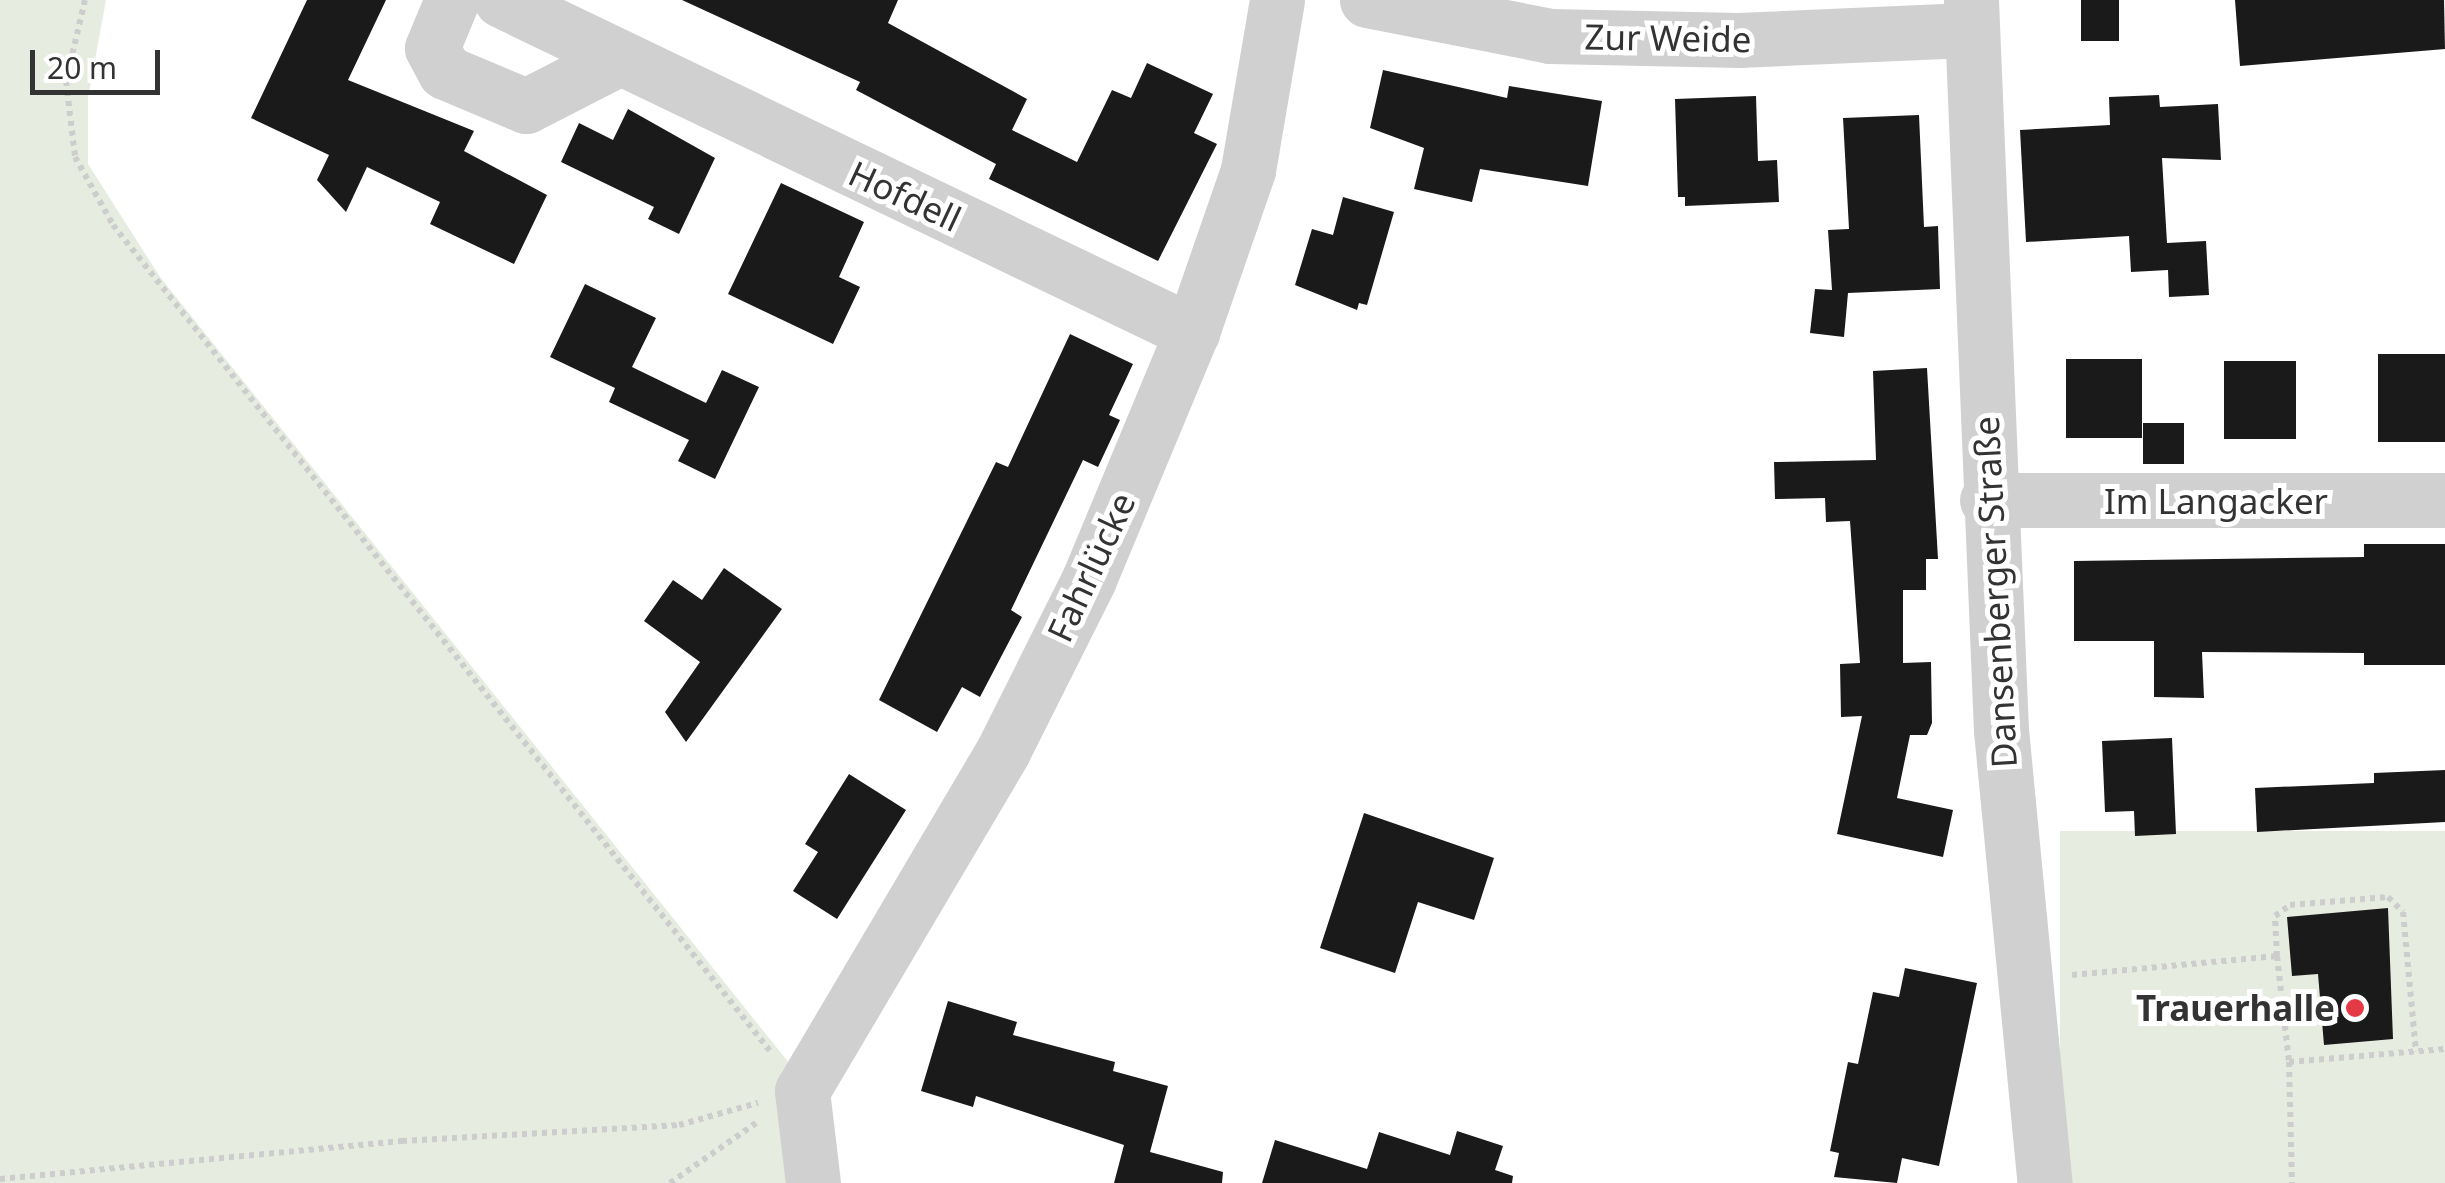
<!DOCTYPE html>
<html>
<head>
<meta charset="utf-8">
<style>
	body { margin:0 }
	#map { position:relative; width:2445px; height:1183px; overflow:hidden; background:#fff; font-family:"Noto Sans",sans-serif }
	div>[style] { position:absolute }
	.green>* { inset:0; background:#e6ecdf; transform-origin:0 0 }
	.building>* { inset:0; background:#1a1a1a; transform-origin:0 0 }
	.path>* { height:6px; margin-top:-3px; transform-origin:0; background:repeating-linear-gradient(90deg,#cdcdcd 0 5px,transparent 0 10px) }
	.minor>* { height:55px; margin:-27.5px; padding:0 27.5px; transform-origin:27.5px; border-radius:27.5px; background:#d0d0d0 }
	.dots>* { width:28px; height:28px; translate:-50% -50%; box-sizing:border-box; border:5px solid #fff; border-radius:50% }
	span { translate:-50% -50%; white-space:nowrap; text-align:center; line-height:1.15; -webkit-text-stroke:10px #fff; paint-order:stroke }
	.street-label { font-size:35px; color:#333 }
	.poi-label { font-size:35px; color:#333; font-weight:700 }
	.right { translate:-100% -50%; text-align:right }
	.scale { position:absolute; left:30px; top:50px; width:130px; height:45px; box-sizing:border-box; border:5px solid #333; border-top:0; padding-left:12px; font-size:30px; line-height:35px; white-space:nowrap; color:#333; -webkit-text-stroke:8px #fff; paint-order:stroke }
</style>
</head>
<body>
<div id="map">
	<div class="green">
		<i style="clip-path:polygon(0 0,106px 0,88px 98px,88px 164px,160px 277px,829px 1113px,835px 1183px,0 1183px)"></i>
		<i style="left:2445px;top:831px;width:352px;height:385px;rotate:90deg"></i>
	</div>
	<div class="building">
		<i style="clip-path:polygon(307px 0,386px 0,348px 80px,474px 131px,464px 151px,547px 195px,514px 264px,430px 224px,440px 202px,367px 167px,346px 212px,317px 180px,329px 155px,251px 118px)"></i>
		<i style="clip-path:polygon(682px 0,898px 0,888px 23px,1027px 99px,1012px 130px,1077px 162px,1112px 90px,1131px 98px,1147px 63px,1213px 94px,1194px 133px,1217px 144px,1158px 261px,989px 179px,996px 164px,856px 90px,860px 82px)"></i>
		<i style="left:2081px;top:0;width:38px;height:41px"></i>
		<i style="clip-path:polygon(2235px 0,2444px 0,2445px 49px,2240px 66px)"></i>
		<i style="clip-path:polygon(1383px 70px,1507px 98px,1509px 86px,1602px 101px,1588px 186px,1480px 169px,1472px 202px,1414px 189px,1424px 148px,1370px 128px)"></i>
		<i style="clip-path:polygon(2159px 95px,2160px 107px,2218px 104px,2221px 160px,2162px 158px,2167px 243px,2206px 241px,2209px 295px,2169px 297px,2168px 270px,2131px 272px,2129px 236px,2026px 242px,2020px 130px,2110px 125px,2109px 97px)"></i>
		<i style="clip-path:polygon(1756px 96px,1758px 161px,1777px 160px,1779px 202px,1685px 206px,1685px 197px,1678px 197px,1675px 99px)"></i>
		<i style="clip-path:polygon(628px 109px,715px 158px,679px 234px,648px 219px,654px 207px,561px 162px,579px 123px,613px 140px)"></i>
		<i style="clip-path:polygon(1919px 115px,1924px 227px,1938px 226px,1940px 289px,1848px 293px,1844px 337px,1810px 333px,1815px 289px,1832px 290px,1828px 230px,1849px 229px,1843px 118px)"></i>
		<i style="clip-path:polygon(781px 183px,864px 222px,839px 277px,860px 287px,833px 344px,728px 294px)"></i>
		<i style="clip-path:polygon(1343px 197px,1394px 212px,1367px 305px,1359px 303px,1357px 310px,1295px 285px,1312px 229px,1333px 235px)"></i>
		<i style="clip-path:polygon(585px 284px,656px 318px,632px 367px,706px 403px,722px 370px,759px 387px,715px 479px,678px 461px,689px 440px,609px 402px,615px 388px,550px 357px)"></i>
		<i style="clip-path:polygon(1070px 334px,1133px 364px,1109px 415px,1120px 420px,1098px 467px,1083px 460px,1011px 610px,1022px 617px,980px 697px,962px 687px,937px 732px,879px 700px,996px 462px,1008px 467px)"></i>
		<i style="left:2378px;top:354px;width:67px;height:88px"></i>
		<i style="left:2066px;top:359px;width:76px;height:79px"></i>
		<i style="left:2224px;top:361px;width:72px;height:78px"></i>
		<i style="clip-path:polygon(1927px 368px,1938px 559px,1926px 559px,1926px 590px,1903px 590px,1903px 663px,1931px 662px,1932px 723px,1927px 735px,1910px 735px,1897px 798px,1953px 810px,1943px 857px,1837px 834px,1862px 716px,1841px 717px,1840px 664px,1860px 663px,1850px 521px,1826px 522px,1825px 498px,1775px 499px,1774px 462px,1876px 460px,1873px 371px)"></i>
		<i style="left:2143px;top:423px;width:41px;height:41px"></i>
		<i style="clip-path:polygon(2364px 544px,2445px 544px,2445px 665px,2364px 665px,2364px 653px,2202px 652px,2204px 698px,2154px 697px,2154px 641px,2074px 641px,2074px 561px,2364px 557px)"></i>
		<i style="clip-path:polygon(724px 568px,782px 609px,686px 742px,665px 712px,700px 662px,644px 621px,673px 580px,702px 600px)"></i>
		<i style="clip-path:polygon(2172px 738px,2176px 834px,2135px 836px,2134px 811px,2105px 812px,2102px 741px)"></i>
		<i style="clip-path:polygon(2445px 770px,2445px 822px,2257px 832px,2255px 788px,2374px 783px,2374px 773px)"></i>
		<i style="clip-path:polygon(849px 774px,906px 810px,837px 919px,793px 891px,818px 852px,805px 844px)"></i>
		<i style="clip-path:polygon(1364px 813px,1494px 858px,1474px 920px,1418px 902px,1395px 973px,1320px 948px)"></i>
		<i style="clip-path:polygon(2388px 908px,2393px 1039px,2324px 1045px,2318px 974px,2292px 976px,2287px 917px)"></i>
		<i style="clip-path:polygon(1905px 968px,1977px 983px,1939px 1166px,1902px 1158px,1897px 1183px,1834px 1177px,1839px 1153px,1830px 1151px,1848px 1062px,1858px 1064px,1873px 992px,1899px 997px)"></i>
		<i style="clip-path:polygon(948px 1001px,1017px 1022px,1013px 1035px,1115px 1062px,1113px 1071px,1168px 1086px,1150px 1152px,1223px 1172px,1222px 1183px,1114px 1183px,1124px 1145px,976px 1096px,973px 1107px,921px 1091px)"></i>
		<i style="clip-path:polygon(1457px 1131px,1503px 1146px,1495px 1170px,1513px 1176px,1512px 1183px,1262px 1183px,1275px 1140px,1367px 1169px,1379px 1132px,1450px 1155px)"></i>
	</div>
	<div class="path">
		<i style="left:85px;top:0;width:83px;rotate:103.2deg"></i>
		<i style="left:66px;top:81px;width:77px;rotate:83.2deg"></i>
		<i style="left:75px;top:157px;width:78px;rotate:60.8deg"></i>
		<i style="left:113px;top:225px;width:1055px;rotate:51.5deg"></i>
		<i style="left:2277px;top:956px;width:107px;rotate:83.5deg"></i>
		<i style="left:2289px;top:1062px;width:157px;rotate:-4.8deg"></i>
		<i style="left:2072px;top:975px;width:206px;rotate:-5.3deg"></i>
		<i style="left:2277px;top:956px;width:40px;rotate:-92.9deg"></i>
		<i style="left:2275px;top:916px;width:19px;rotate:-36deg"></i>
		<i style="left:2290px;top:905px;width:98px;rotate:-4.7deg"></i>
		<i style="left:2388px;top:897px;width:21px;rotate:45deg"></i>
		<i style="left:2403px;top:912px;width:140px;rotate:84.7deg"></i>
		<i style="left:2289px;top:1062px;width:121px;rotate:88.6deg"></i>
		<i style="left:0;top:1179px;width:404px;rotate:-5.4deg"></i>
		<i style="left:402px;top:1141px;width:277px;rotate:-3.3deg"></i>
		<i style="left:679px;top:1125px;width:82px;rotate:-15.6deg"></i>
		<i style="left:670px;top:1183px;width:105px;rotate:-34.9deg"></i>
	</div>
	<div class="minor">
		<i style="left:452px;top:0;width:52px;rotate:112.6deg"></i>
		<i style="left:432px;top:48px;width:27px;rotate:62deg"></i>
		<i style="left:445px;top:72px;width:88px;rotate:22.8deg"></i>
		<i style="left:526px;top:106px;width:103px;rotate:-27.1deg"></i>
		<i style="left:501px;top:0;width:767px;rotate:25.66deg"></i>
		<i style="left:1367px;top:0;width:187px;rotate:11.1deg"></i>
		<i style="left:1550px;top:36px;width:189px;rotate:1.2deg"></i>
		<i style="left:1739px;top:40px;width:233px;rotate:-2.5deg"></i>
		<i style="left:1971px;top:0;width:731px;rotate:87.65deg"></i>
		<i style="left:2001px;top:730px;width:455px;rotate:84.5deg"></i>
		<i style="left:1987px;top:500px;width:458px"></i>
		<i style="left:813px;top:1183px;width:93px;rotate:-96.8deg"></i>
		<i style="left:802px;top:1091px;width:395px;rotate:-59.4deg"></i>
		<i style="left:1003px;top:751px;width:192px;rotate:-63.4deg"></i>
		<i style="left:1089px;top:579px;width:268px;rotate:-67.4deg"></i>
		<i style="left:1192px;top:332px;width:171px;rotate:-70.9deg"></i>
		<i style="left:1248px;top:170px;width:172px;rotate:-80.3deg"></i>
	</div>
	<div class="dots">
		<i style="left:2355px;top:1008px;background:#e63946"></i>
	</div>
	<div class="street-label">
		<span style="left:1668px;top:38px;rotate:1deg">Zur Weide</span>
		<span style="left:905px;top:196px;rotate:25deg">Hofdell</span>
		<span style="left:2216px;top:501px">Im Langacker</span>
		<span style="left:1091px;top:567px;rotate:-65deg">Fahrlücke</span>
		<span style="left:1995px;top:592px;rotate:-93deg">Dansenberger Straße</span>
	</div>
	<div class="poi-label">
		<span class="right" style="left:2335px;top:1008px">Trauerhalle</span>
	</div>
	<div class="scale">20 m</div>
</div>
</body>
</html>
